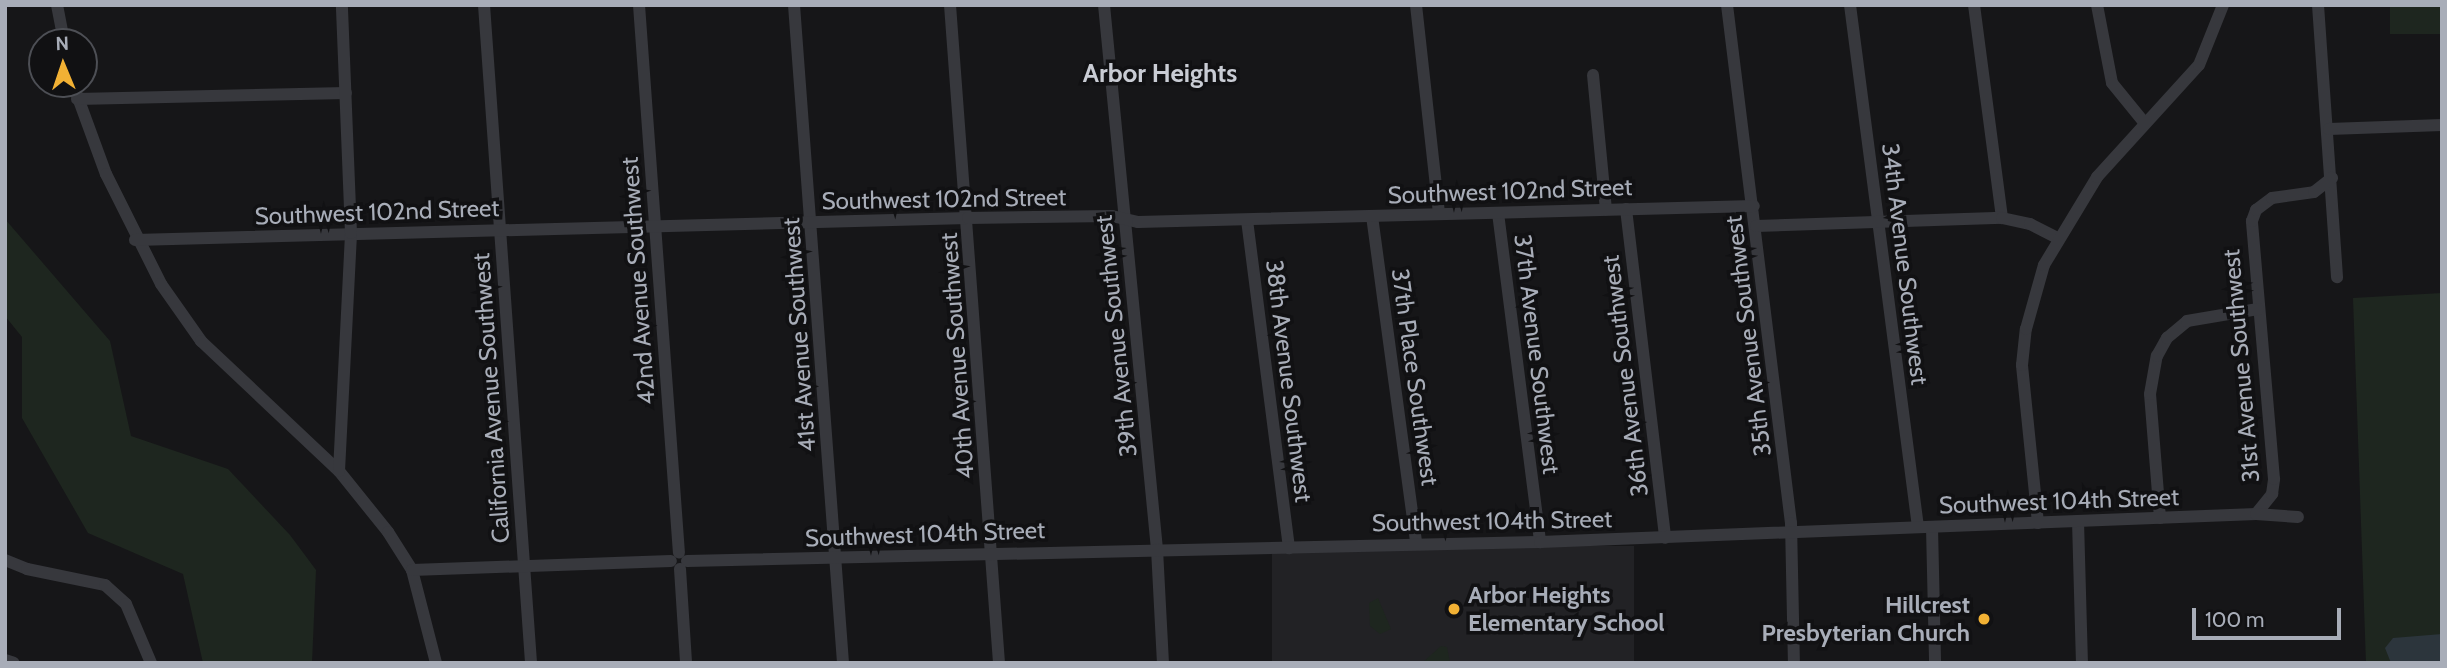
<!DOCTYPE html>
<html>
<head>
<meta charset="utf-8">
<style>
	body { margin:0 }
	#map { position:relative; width:2447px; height:668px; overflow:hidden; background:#161618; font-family:Cabin,sans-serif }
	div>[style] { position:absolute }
	.built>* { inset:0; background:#222225; transform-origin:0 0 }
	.green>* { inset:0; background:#1e261f; transform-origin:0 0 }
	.water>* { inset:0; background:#2c353c }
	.minor>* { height:12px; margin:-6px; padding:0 6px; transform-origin:6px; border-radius:6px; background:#37383d }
	.dots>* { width:19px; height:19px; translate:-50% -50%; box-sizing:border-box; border:4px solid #111113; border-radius:50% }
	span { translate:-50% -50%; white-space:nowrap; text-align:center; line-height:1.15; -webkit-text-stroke:7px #111113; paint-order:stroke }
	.street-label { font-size:24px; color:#a8adb8 }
	.poi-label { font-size:24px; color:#a8adb8; font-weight:700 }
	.left { translate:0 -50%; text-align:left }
	.right { translate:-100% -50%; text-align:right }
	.neighbourhood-label { font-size:26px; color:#c9ccd4; font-weight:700 }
	.frame { position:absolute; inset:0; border:7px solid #a8adb8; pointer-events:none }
	.north { position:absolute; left:28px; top:28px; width:70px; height:70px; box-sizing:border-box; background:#111113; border:2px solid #4d4f55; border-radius:50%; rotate:358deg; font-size:19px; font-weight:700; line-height:28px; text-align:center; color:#a8adb8 }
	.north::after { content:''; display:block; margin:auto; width:24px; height:32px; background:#f2b134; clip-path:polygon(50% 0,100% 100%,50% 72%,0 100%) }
	.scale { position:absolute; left:2192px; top:608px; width:149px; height:32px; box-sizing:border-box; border:4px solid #a8adb8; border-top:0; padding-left:9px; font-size:21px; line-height:24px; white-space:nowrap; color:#a8adb8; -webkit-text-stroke:5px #111113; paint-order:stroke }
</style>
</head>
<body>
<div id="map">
	<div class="built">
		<i style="left:1634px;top:546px;width:117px;height:362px;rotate:90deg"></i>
	</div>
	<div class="green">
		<i style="left:2390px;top:5px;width:52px;height:29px"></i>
		<i style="clip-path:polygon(5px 219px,110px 341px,131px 436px,228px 469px,290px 535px,316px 570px,312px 663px,203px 663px,183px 574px,88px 533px,22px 418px,22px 337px,5px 316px)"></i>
		<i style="clip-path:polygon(2442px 293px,2442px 663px,2366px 663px,2353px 298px)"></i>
		<i style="clip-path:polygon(1378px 598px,1391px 629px,1380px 634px,1370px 626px,1369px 603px)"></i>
		<i style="clip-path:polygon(1441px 646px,1447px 647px,1450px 663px,1422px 663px)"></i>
	</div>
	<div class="water">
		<i style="clip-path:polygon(2442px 634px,2442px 663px,2391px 663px,2385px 648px,2393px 638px)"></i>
	</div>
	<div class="minor">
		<i style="left:57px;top:5px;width:38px;rotate:79deg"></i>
		<i style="left:484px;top:5px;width:660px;rotate:85.91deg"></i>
		<i style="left:639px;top:5px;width:549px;rotate:85.83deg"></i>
		<i style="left:794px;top:5px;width:660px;rotate:85.74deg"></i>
		<i style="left:950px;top:5px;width:660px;rotate:85.74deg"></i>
		<i style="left:1104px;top:5px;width:547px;rotate:84.44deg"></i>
		<i style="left:1157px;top:549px;width:114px;rotate:87deg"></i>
		<i style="left:1416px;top:5px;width:210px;rotate:83.7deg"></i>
		<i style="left:1727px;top:5px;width:522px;rotate:82.96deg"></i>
		<i style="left:1791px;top:523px;width:140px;rotate:88.8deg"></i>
		<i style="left:1850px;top:5px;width:526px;rotate:82.58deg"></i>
		<i style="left:1974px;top:5px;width:215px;rotate:82.5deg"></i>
		<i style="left:2097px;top:5px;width:79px;rotate:79.1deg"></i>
		<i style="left:2112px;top:83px;width:49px;rotate:50.8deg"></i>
		<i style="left:2318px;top:5px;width:273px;rotate:86deg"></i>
		<i style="left:1593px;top:75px;width:135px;rotate:84.5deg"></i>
		<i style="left:73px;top:84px;width:96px;rotate:69.9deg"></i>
		<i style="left:106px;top:174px;width:123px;rotate:63.4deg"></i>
		<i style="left:161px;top:284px;width:70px;rotate:54.9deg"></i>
		<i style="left:201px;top:341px;width:190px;rotate:43.3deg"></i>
		<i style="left:339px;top:471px;width:78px;rotate:51.2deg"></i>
		<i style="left:388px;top:532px;width:45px;rotate:57.7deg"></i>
		<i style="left:412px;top:570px;width:96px;rotate:75.5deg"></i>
		<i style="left:77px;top:99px;width:269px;rotate:-1.3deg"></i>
		<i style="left:2329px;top:129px;width:113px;rotate:-2deg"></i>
		<i style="left:1626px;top:209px;width:331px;rotate:83.2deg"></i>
		<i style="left:1498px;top:213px;width:332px;rotate:82.7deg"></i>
		<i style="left:1372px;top:216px;width:330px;rotate:82.3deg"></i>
		<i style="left:1247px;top:220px;width:331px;rotate:82.7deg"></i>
		<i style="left:1756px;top:226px;width:246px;rotate:-1.9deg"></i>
		<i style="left:2002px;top:218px;width:29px;rotate:12deg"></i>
		<i style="left:2030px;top:224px;width:30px;rotate:27deg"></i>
		<i style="left:135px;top:240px;width:833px;rotate:-1.51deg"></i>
		<i style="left:968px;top:218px;width:144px;rotate:-0.8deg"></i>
		<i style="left:1112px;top:216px;width:27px;rotate:13deg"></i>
		<i style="left:1138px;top:222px;width:616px;rotate:-1.49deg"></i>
		<i style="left:339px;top:471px;width:238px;rotate:-87.1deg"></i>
		<i style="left:351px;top:233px;width:228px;rotate:-92.3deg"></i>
		<i style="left:2256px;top:514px;width:26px;rotate:-51deg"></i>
		<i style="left:2272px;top:494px;width:15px;rotate:-82deg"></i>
		<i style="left:2274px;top:479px;width:259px;rotate:-94.9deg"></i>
		<i style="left:2252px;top:221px;width:12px;rotate:-70deg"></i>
		<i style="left:2256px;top:210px;width:20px;rotate:-37deg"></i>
		<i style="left:2272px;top:198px;width:42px;rotate:-8.1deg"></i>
		<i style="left:2314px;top:192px;width:23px;rotate:-38deg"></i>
		<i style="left:2160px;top:518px;width:124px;rotate:-94.6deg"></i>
		<i style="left:2150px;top:394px;width:39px;rotate:-80deg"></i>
		<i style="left:2157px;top:356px;width:21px;rotate:-61deg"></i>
		<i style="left:2167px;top:338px;width:26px;rotate:-40deg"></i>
		<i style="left:2187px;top:321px;width:72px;rotate:-9.6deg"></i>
		<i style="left:2078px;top:521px;width:142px;rotate:88.4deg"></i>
		<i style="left:2038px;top:523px;width:159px;rotate:-95.8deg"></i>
		<i style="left:2022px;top:365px;width:36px;rotate:-84deg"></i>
		<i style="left:2026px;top:329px;width:66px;rotate:-74.3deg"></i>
		<i style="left:2044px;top:265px;width:103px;rotate:-58.9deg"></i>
		<i style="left:2097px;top:177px;width:151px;rotate:-47.7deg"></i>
		<i style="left:2199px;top:65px;width:65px;rotate:-68.2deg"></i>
		<i style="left:1932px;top:527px;width:136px;rotate:88.7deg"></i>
		<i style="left:5px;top:560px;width:24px;rotate:22deg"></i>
		<i style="left:27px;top:569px;width:80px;rotate:11.6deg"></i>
		<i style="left:105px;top:585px;width:28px;rotate:42deg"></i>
		<i style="left:126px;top:604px;width:64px;rotate:67deg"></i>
		<i style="left:687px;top:561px;width:853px;rotate:-1.28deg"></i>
		<i style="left:1540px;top:542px;width:717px;rotate:-2.24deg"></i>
		<i style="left:2256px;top:514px;width:42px;rotate:4.1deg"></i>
		<i style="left:680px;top:569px;width:94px;rotate:86.3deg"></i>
		<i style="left:412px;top:570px;width:259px;rotate:-2deg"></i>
		<i style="left:5px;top:660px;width:9px;rotate:18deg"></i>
	</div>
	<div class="dots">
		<i style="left:1454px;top:609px;background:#f2b134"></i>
		<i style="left:1984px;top:619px;background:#f2b134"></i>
	</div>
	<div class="street-label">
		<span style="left:1510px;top:191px;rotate:-2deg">Southwest 102nd Street</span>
		<span style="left:944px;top:199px;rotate:-1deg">Southwest 102nd Street</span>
		<span style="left:377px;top:212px;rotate:-2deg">Southwest 102nd Street</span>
		<span style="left:1905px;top:264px;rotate:83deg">34th Avenue Southwest</span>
		<span style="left:638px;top:281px;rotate:-94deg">42nd Avenue Southwest</span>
		<span style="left:799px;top:335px;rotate:-94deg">41st Avenue Southwest</span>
		<span style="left:1116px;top:336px;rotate:-96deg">39th Avenue Southwest</span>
		<span style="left:1748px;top:336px;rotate:-97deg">35th Avenue Southwest</span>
		<span style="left:1537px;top:354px;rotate:83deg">37th Avenue Southwest</span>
		<span style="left:957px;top:356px;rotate:-94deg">40th Avenue Southwest</span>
		<span style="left:2241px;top:366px;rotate:-95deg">31st Avenue Southwest</span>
		<span style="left:1625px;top:376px;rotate:-97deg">36th Avenue Southwest</span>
		<span style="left:1415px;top:377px;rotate:82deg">37th Place Southwest</span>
		<span style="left:1289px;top:381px;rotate:83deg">38th Avenue Southwest</span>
		<span style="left:491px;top:398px;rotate:-94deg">California Avenue Southwest</span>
		<span style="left:2059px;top:501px;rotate:-2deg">Southwest 104th Street</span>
		<span style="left:1492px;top:521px;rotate:-1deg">Southwest 104th Street</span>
		<span style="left:925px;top:534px;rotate:-2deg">Southwest 104th Street</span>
	</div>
	<div class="poi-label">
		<span class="left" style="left:1468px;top:609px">Arbor Heights<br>Elementary School</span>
		<span class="right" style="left:1970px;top:619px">Hillcrest<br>Presbyterian Church</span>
	</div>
	<div class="neighbourhood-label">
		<span style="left:1160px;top:74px">Arbor Heights</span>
	</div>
	<div class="frame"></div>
	<div class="north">N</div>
	<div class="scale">100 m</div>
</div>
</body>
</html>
